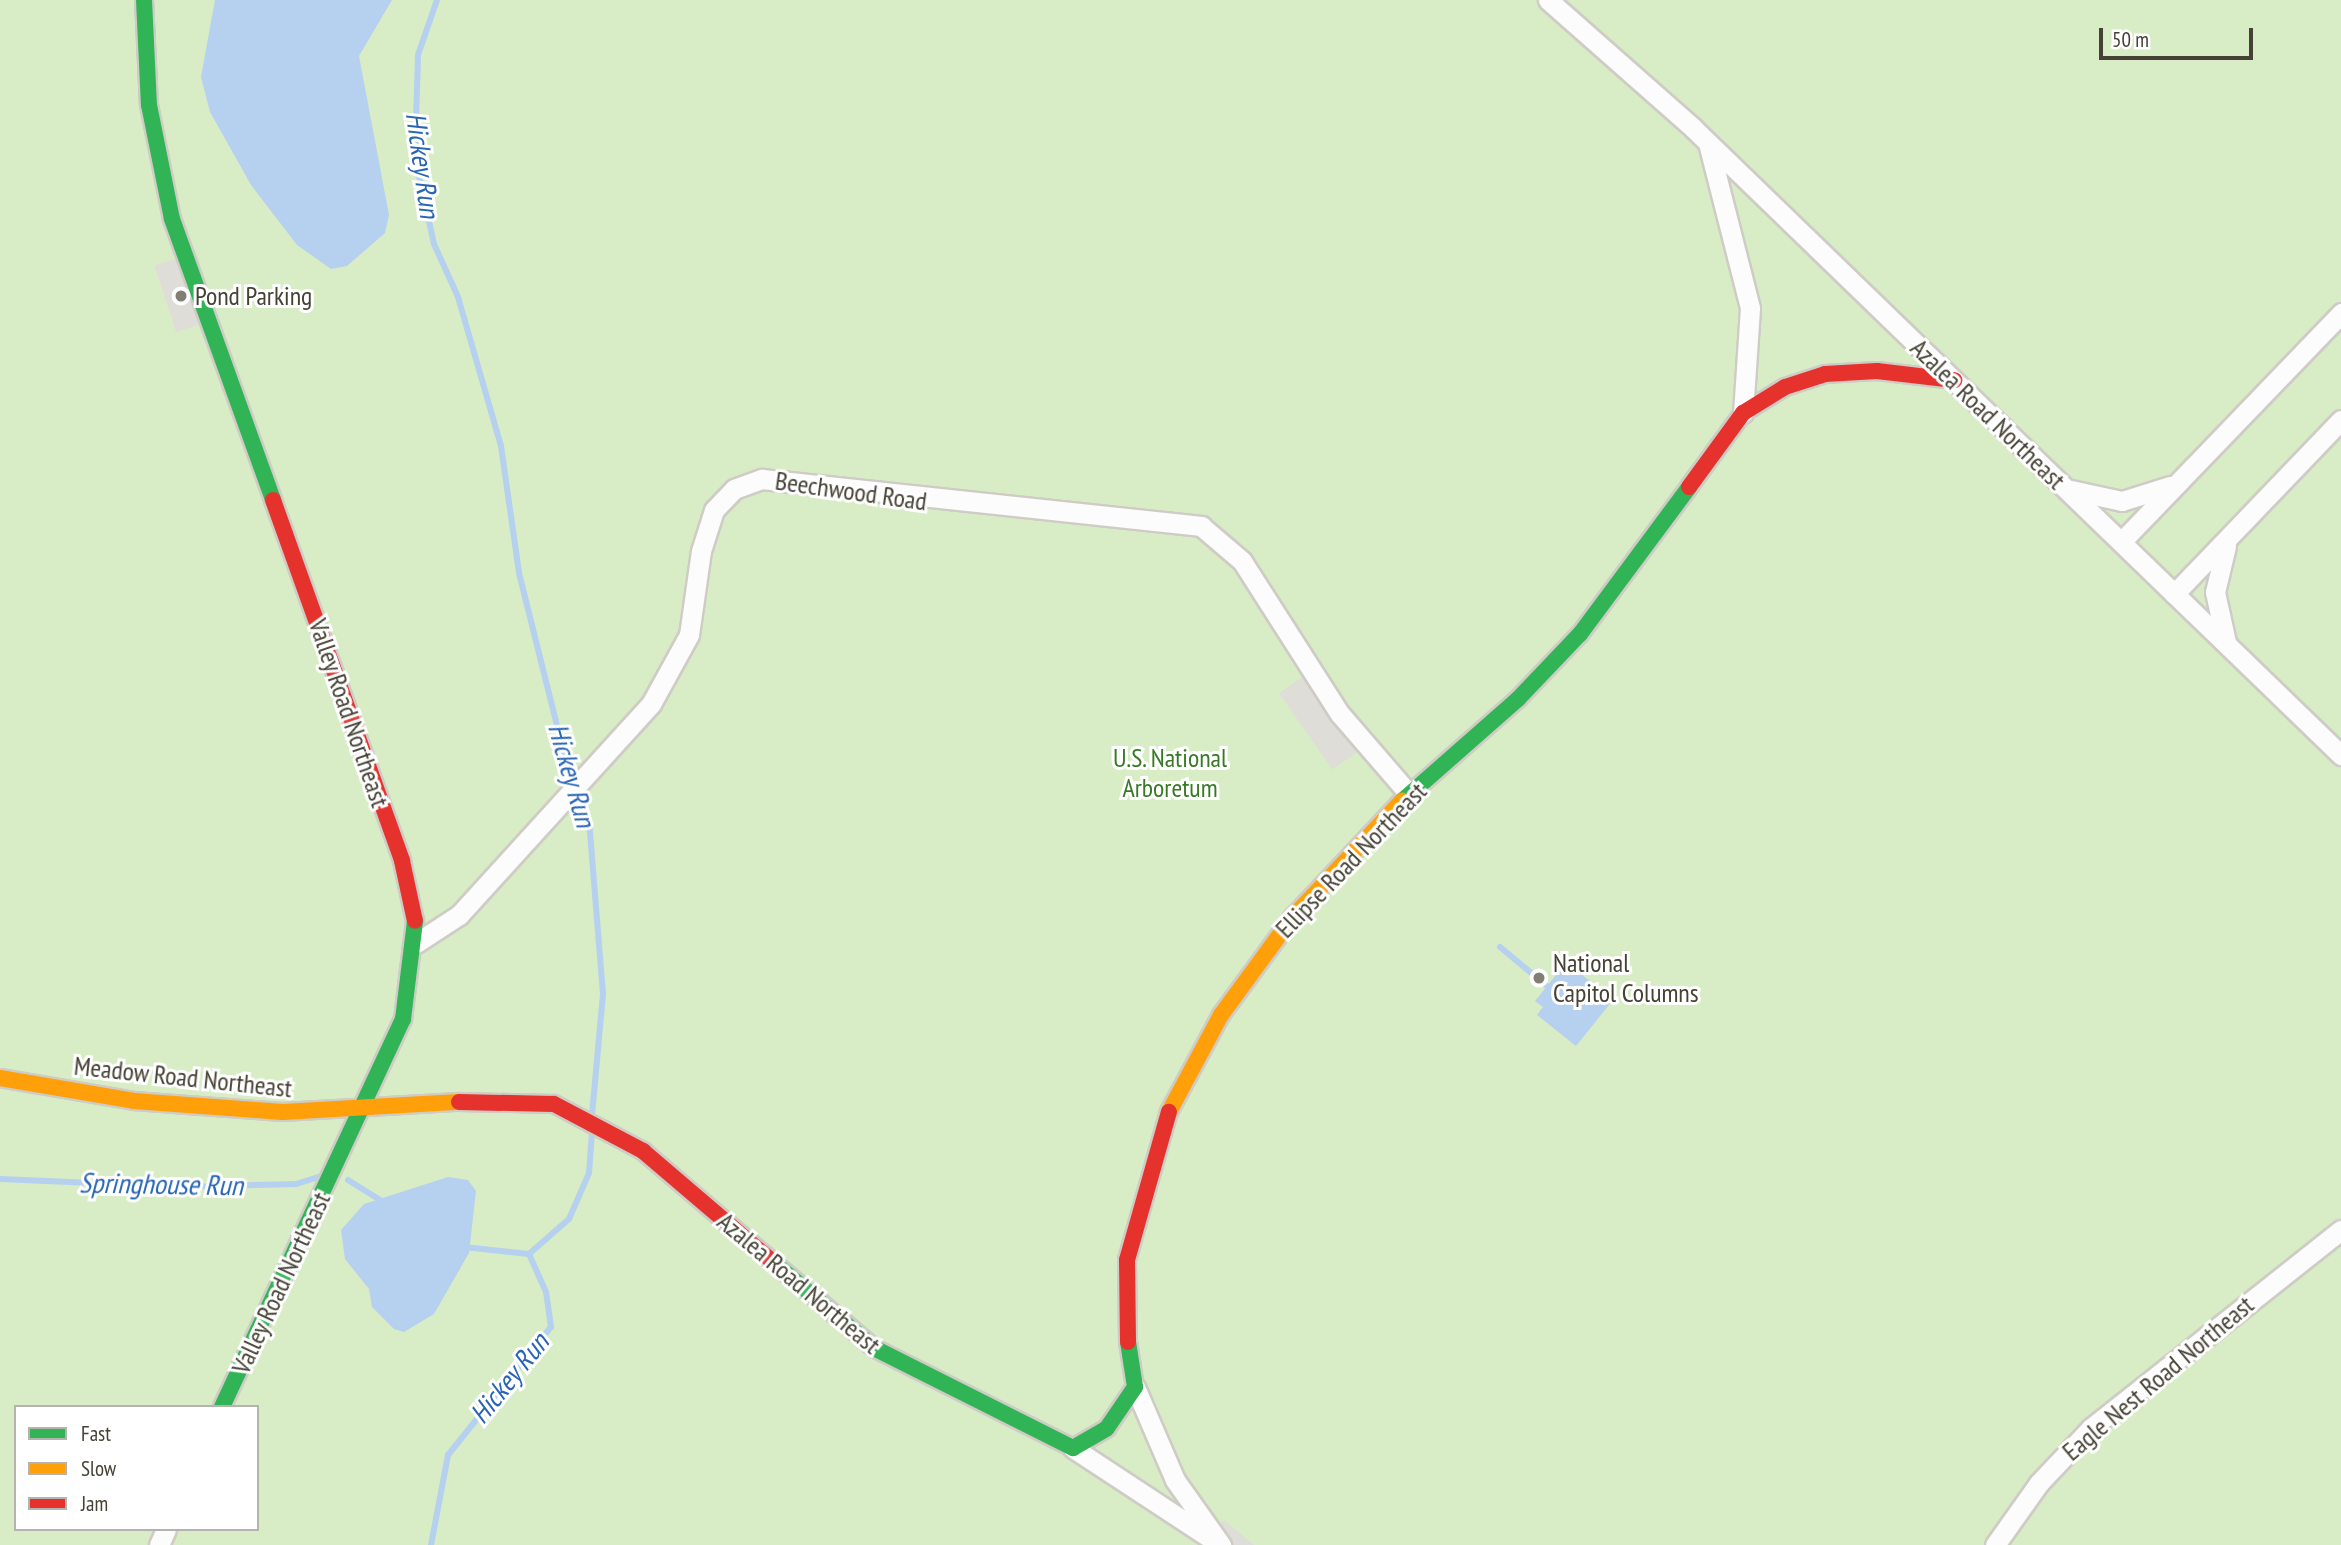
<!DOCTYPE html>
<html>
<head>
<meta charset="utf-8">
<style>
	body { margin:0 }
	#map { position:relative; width:2341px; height:1545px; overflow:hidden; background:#f0eee8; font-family:"PT Sans Narrow",sans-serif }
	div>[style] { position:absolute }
	.green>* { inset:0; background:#d8ecc6 }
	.parking>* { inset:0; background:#dfddd8; transform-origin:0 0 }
	.water>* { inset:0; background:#b6d0f0 }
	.stream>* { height:6px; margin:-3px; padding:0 3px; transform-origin:3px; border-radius:3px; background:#b6d0f0 }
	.roads { filter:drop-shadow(2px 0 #ceccc5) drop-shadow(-2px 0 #ceccc5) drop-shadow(0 2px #ceccc5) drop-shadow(0 -2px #ceccc5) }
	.street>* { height:19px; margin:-9.5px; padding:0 9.5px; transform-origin:9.5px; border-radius:9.5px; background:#fdfcfc }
	.fast>* { height:16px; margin:-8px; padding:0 8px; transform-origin:8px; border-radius:8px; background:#30b455 }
	.slow>* { height:16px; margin:-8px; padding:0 8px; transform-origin:8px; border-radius:8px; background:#ff9f0a }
	.jam>* { height:16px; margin:-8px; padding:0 8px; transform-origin:8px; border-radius:8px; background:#e5322d }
	.dots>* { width:19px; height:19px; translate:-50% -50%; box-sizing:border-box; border:4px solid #fff; border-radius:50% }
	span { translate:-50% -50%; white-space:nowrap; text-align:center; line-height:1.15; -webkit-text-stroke:6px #fff; paint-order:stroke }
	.poi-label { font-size:26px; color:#454134 }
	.left { translate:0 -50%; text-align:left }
	.street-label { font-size:26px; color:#454134 }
	.park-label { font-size:26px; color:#387a24 }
	.water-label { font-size:28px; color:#2865b6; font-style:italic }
	.legend { position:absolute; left:14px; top:1405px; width:245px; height:126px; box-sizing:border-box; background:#fff; border:2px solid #b5b3ae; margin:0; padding:9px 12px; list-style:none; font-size:21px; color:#454134 }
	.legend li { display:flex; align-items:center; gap:14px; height:35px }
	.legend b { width:35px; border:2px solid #b5b3ae }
	.scale { position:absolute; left:2099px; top:28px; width:154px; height:32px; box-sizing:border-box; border:4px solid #454134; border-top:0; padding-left:9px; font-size:21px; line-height:24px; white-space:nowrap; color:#454134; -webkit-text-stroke:5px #fff; paint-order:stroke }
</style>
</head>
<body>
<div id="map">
	<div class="green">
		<i style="clip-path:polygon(evenodd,0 0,2341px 0,2341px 1545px,0 1545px,0 0,16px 1407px,257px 1407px,257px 1529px,16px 1529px,16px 1407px)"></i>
	</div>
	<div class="parking">
		<i style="left:184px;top:256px;width:70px;height:31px;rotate:72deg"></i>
		<i style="left:1311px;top:671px;width:93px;height:39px;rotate:55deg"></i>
		<i style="clip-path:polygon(1224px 1520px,1254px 1545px,1230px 1545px,1215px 1532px)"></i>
	</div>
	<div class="water">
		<i style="clip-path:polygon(215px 0,392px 0,359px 56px,389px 215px,385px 233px,347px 266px,331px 269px,297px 245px,251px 185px,210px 112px,201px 77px)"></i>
		<i style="clip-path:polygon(1575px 969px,1613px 1000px,1576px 1046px,1537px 1015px,1543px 1007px,1535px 1001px,1560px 970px,1568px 976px)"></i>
		<i style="clip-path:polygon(448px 1177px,468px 1180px,476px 1191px,469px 1253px,434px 1314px,404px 1332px,394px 1329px,372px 1307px,369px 1289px,345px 1259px,341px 1230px,364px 1204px)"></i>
	</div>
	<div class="stream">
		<i style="left:437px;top:0;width:58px;rotate:109.1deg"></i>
		<i style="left:418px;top:55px;width:102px;rotate:91.7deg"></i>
		<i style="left:415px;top:157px;width:89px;rotate:77.7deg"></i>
		<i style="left:434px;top:244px;width:58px;rotate:65.6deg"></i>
		<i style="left:458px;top:297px;width:155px;rotate:73.9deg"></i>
		<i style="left:501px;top:446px;width:128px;rotate:81.9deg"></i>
		<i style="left:519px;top:573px;width:190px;rotate:76deg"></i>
		<i style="left:565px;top:757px;width:67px;rotate:69.1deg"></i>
		<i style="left:589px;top:820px;width:175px;rotate:85.4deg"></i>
		<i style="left:603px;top:994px;width:121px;rotate:95.2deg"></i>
		<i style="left:1500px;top:947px;width:61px;rotate:39.7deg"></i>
		<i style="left:0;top:1179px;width:180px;rotate:2.5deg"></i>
		<i style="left:180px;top:1187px;width:116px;rotate:-1.5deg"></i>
		<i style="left:296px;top:1184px;width:24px;rotate:-17deg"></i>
		<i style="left:348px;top:1180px;width:44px;rotate:31.9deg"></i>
		<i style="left:464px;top:1247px;width:65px;rotate:6.1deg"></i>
		<i style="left:431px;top:1545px;width:92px;rotate:-79.3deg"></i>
		<i style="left:448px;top:1455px;width:164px;rotate:-51.2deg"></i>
		<i style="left:551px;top:1327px;width:35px;rotate:-98deg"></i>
		<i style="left:546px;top:1292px;width:42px;rotate:-114.1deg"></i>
		<i style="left:529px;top:1254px;width:53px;rotate:-41.2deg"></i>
		<i style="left:569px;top:1219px;width:50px;rotate:-66.5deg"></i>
		<i style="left:589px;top:1173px;width:41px;rotate:-85.8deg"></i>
	</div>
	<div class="roads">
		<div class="street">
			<i style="left:1548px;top:0;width:193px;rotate:41.4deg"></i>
			<i style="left:1693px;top:128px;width:902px;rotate:44.06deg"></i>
			<i style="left:1708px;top:143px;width:170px;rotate:75.7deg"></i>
			<i style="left:1750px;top:308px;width:105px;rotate:93.8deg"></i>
			<i style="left:2071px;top:490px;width:52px;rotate:12.2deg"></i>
			<i style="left:2122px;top:501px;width:50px;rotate:-17.4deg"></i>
			<i style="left:2121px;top:542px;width:318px;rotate:-46.1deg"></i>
			<i style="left:2226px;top:546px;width:47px;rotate:103.4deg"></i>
			<i style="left:2215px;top:592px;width:51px;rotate:77.6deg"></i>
			<i style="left:2174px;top:594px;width:241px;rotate:-46.2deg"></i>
			<i style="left:416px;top:943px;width:51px;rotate:-33.1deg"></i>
			<i style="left:459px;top:915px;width:285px;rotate:-47.7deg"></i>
			<i style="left:651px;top:704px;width:79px;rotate:-61.2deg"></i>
			<i style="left:689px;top:635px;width:85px;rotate:-81.9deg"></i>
			<i style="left:701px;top:551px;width:43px;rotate:-72.4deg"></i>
			<i style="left:714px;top:510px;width:29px;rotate:-46deg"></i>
			<i style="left:734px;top:489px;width:30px;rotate:-20deg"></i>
			<i style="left:762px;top:479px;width:442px;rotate:6.1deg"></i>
			<i style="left:1201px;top:526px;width:54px;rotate:40.5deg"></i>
			<i style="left:1242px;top:561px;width:182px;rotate:57.4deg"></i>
			<i style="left:1340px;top:714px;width:106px;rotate:49.2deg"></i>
			<i style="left:1135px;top:1387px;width:101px;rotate:66.7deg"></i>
			<i style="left:1175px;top:1480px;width:80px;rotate:54.7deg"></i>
			<i style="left:1073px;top:1448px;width:160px;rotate:33.3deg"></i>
			<i style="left:159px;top:1545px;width:17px;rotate:-66deg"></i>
			<i style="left:1995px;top:1545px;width:76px;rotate:-54.6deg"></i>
			<i style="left:2039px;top:1483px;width:76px;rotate:-46.6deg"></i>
			<i style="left:2091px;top:1428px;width:319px;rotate:-38.4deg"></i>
		</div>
		<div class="fast">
			<i style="left:144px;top:0;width:105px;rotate:87.3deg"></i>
			<i style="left:149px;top:105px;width:116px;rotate:78.6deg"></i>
			<i style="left:172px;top:219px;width:299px;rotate:70.2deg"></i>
			<i style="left:1402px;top:801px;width:154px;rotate:-41.3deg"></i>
			<i style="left:1518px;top:699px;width:90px;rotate:-46.4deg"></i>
			<i style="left:1580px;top:634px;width:183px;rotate:-53.4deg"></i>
			<i style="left:773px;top:1262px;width:133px;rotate:40.4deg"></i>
			<i style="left:874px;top:1348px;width:223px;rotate:26.7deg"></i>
			<i style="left:1073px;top:1448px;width:39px;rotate:-30deg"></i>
			<i style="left:1107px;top:1428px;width:50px;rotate:-55.7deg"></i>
			<i style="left:1135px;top:1387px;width:46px;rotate:-98.8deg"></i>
			<i style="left:222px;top:1407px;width:428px;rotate:-65deg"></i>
			<i style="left:403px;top:1019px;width:99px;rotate:-83deg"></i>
		</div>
		<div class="slow">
			<i style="left:0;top:1078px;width:136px;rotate:9.7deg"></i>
			<i style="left:134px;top:1101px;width:149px;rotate:4.2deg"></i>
			<i style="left:283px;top:1112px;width:176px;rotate:-3.3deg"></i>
			<i style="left:1169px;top:1112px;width:110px;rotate:-61.8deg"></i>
			<i style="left:1221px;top:1015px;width:120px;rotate:-53.8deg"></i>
			<i style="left:1292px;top:918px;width:161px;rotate:-46.8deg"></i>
		</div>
		<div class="jam">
			<i style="left:1689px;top:487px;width:92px;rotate:-53.9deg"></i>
			<i style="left:1743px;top:413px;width:49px;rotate:-31.8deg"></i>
			<i style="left:1785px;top:387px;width:42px;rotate:-18deg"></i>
			<i style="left:1825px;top:374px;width:52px;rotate:-3.3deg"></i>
			<i style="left:1877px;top:371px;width:78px;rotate:6.7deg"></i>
			<i style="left:273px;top:500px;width:383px;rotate:70.3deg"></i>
			<i style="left:402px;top:861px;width:61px;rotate:77.8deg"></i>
			<i style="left:459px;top:1102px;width:95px;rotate:1.2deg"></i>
			<i style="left:554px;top:1104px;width:101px;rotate:27.8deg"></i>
			<i style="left:643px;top:1151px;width:171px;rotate:40.5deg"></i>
			<i style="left:1128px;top:1342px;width:82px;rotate:-90.7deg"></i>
			<i style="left:1127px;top:1260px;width:154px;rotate:-74.2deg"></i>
		</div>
	</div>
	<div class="dots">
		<i style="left:181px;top:296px;background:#817e73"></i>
		<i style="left:1539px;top:978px;background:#817e73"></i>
	</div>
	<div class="poi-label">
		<span class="left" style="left:195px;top:296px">Pond Parking</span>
		<span class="left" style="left:1553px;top:978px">National<br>Capitol Columns</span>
	</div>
	<div class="street-label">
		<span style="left:1988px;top:414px;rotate:44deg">Azalea Road Northeast</span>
		<span style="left:851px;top:491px;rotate:8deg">Beechwood Road</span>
		<span style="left:349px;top:713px;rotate:71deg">Valley Road Northeast</span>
		<span style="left:1351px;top:860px;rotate:-46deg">Ellipse Road Northeast</span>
		<span style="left:183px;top:1077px;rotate:6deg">Meadow Road Northeast</span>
		<span style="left:281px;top:1283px;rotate:-65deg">Valley Road Northeast</span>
		<span style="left:799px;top:1283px;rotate:40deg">Azalea Road Northeast</span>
		<span style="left:2158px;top:1378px;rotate:-40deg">Eagle Nest Road Northeast</span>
	</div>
	<div class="park-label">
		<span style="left:1170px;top:773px">U.S. National<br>Arboretum</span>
	</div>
	<div class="water-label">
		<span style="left:423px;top:165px;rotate:82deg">Hickey Run</span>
		<span style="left:572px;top:775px;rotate:74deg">Hickey Run</span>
		<span style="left:161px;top:1184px;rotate:1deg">Springhouse Run</span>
		<span style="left:509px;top:1378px;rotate:-51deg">Hickey Run</span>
	</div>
	<ul class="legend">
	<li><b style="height:9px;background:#30b455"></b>Fast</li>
	<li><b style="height:9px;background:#ff9f0a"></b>Slow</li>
	<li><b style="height:9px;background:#e5322d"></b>Jam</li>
	</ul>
	<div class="scale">50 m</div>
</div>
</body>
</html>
